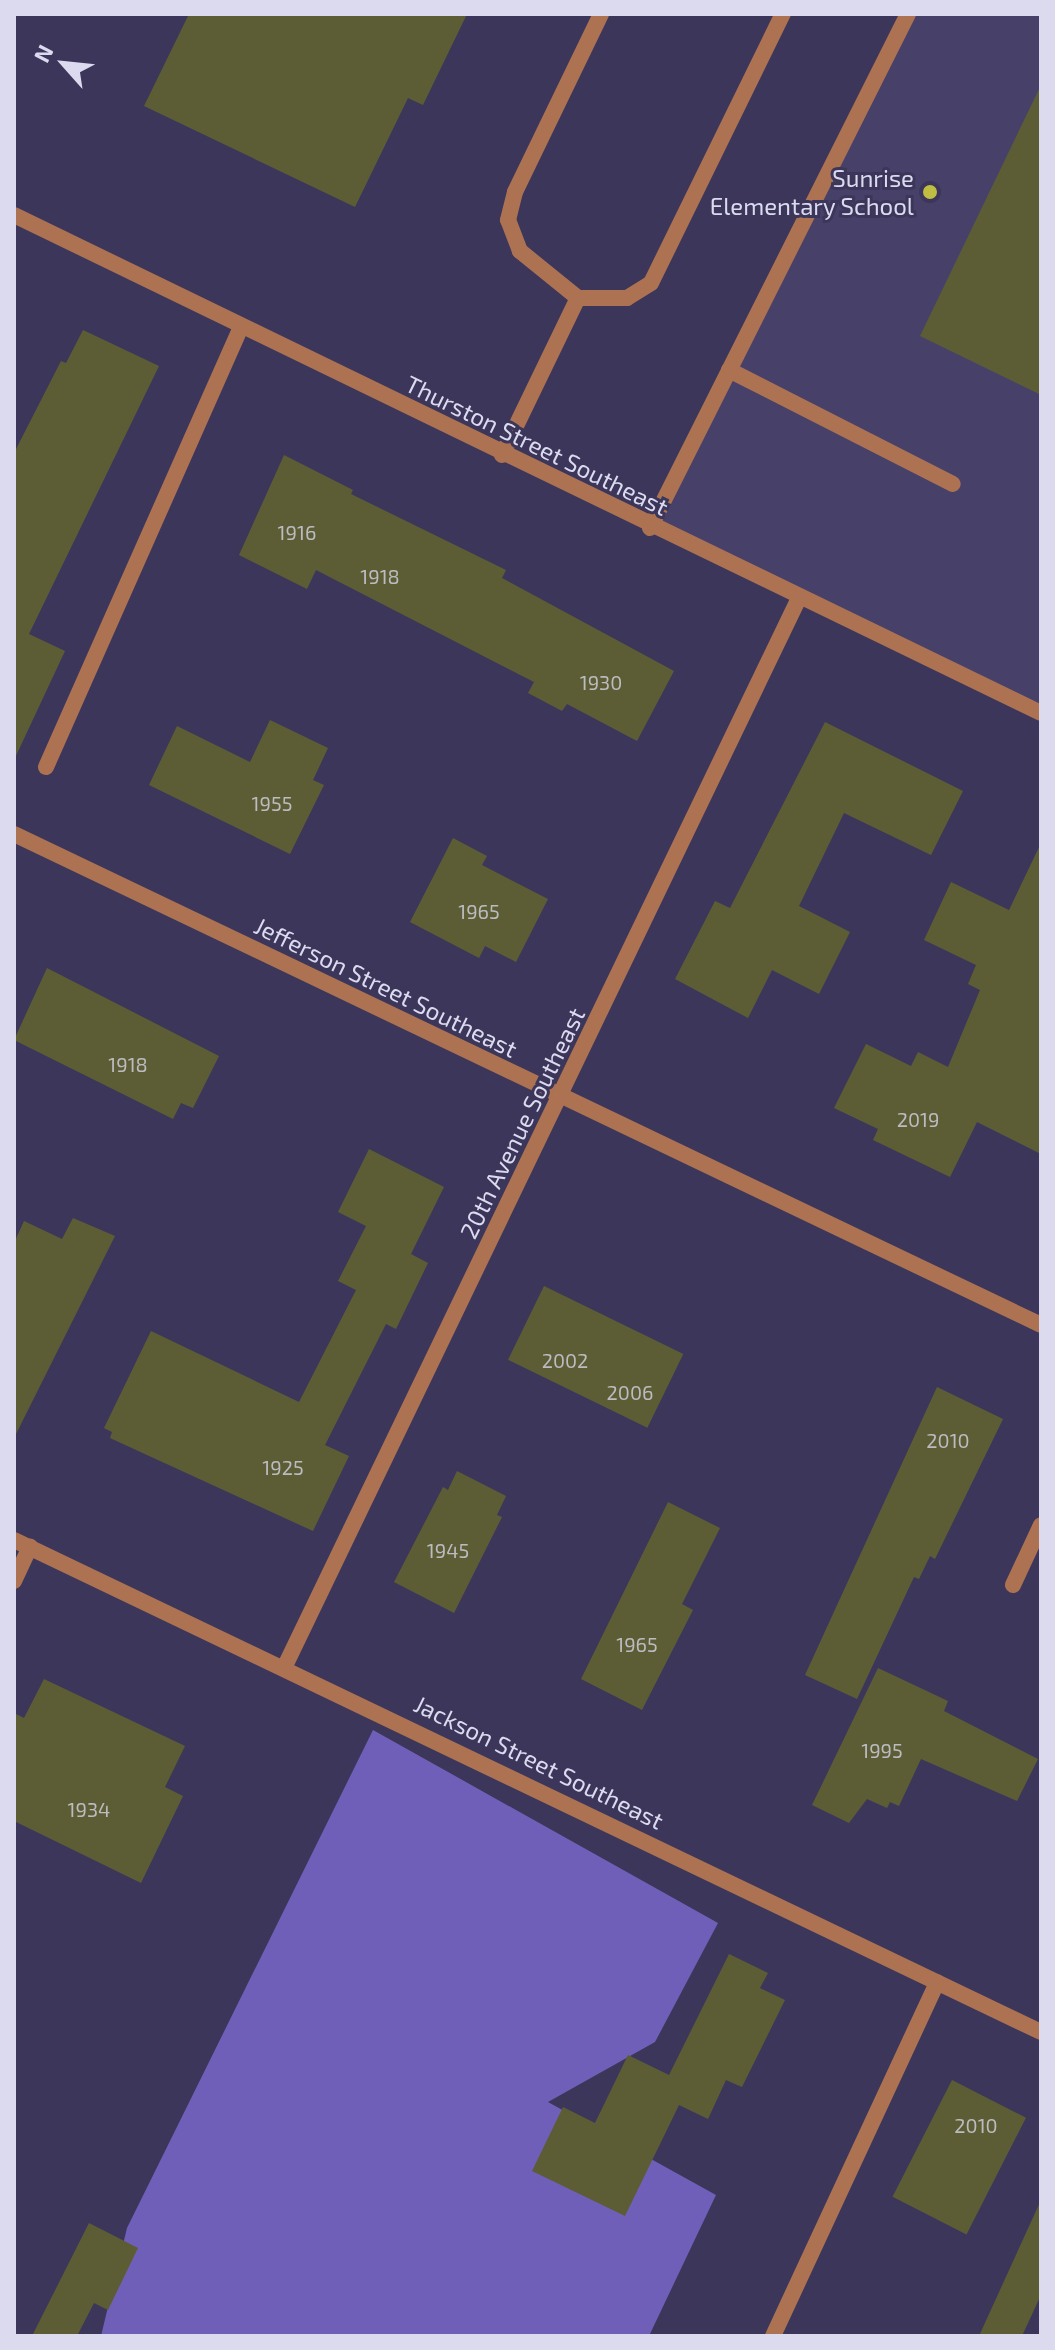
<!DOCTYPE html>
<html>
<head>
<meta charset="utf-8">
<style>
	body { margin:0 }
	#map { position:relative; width:1055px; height:2350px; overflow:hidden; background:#3c375a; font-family:"Exo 2",sans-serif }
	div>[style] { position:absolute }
	.built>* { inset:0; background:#47416a }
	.forest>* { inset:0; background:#6f5fb8 }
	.building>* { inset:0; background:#5c5d35; transform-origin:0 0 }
	.service>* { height:16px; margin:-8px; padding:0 8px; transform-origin:8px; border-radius:8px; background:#ad7252 }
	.minor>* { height:16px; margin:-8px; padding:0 8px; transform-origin:8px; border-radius:8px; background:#ad7252 }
	.tertiary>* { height:16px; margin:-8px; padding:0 8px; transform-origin:8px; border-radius:8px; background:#ad7252 }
	.dots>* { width:22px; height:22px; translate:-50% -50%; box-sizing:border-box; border:4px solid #3c375a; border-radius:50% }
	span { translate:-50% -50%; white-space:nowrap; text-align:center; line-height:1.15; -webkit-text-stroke:6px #3c375a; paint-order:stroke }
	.number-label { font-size:20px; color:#bbbbc0 }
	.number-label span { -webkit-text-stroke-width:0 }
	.poi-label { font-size:24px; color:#dbdaef }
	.right { translate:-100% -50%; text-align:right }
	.street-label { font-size:24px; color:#dbdaef }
	.frame { position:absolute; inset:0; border:16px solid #dbdaef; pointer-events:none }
	.north { position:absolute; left:24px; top:24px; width:80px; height:80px; -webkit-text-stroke:6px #3c375a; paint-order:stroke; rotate:297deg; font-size:22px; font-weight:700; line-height:32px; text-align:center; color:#dbdaef }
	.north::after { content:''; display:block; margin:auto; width:28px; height:36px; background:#dbdaef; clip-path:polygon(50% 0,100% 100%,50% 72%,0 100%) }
</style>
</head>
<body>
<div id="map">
	<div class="built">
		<i style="clip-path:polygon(908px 14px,1041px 14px,1041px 713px,651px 528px)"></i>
	</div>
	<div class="forest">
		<i style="clip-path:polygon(373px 1730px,718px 1923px,655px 2042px,548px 2102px,716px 2195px,649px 2336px,101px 2336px,127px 2228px)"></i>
	</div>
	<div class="building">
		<i style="clip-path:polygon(189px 14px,467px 14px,423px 105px,408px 98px,355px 207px,144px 106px)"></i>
		<i style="clip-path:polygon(1041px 85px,1041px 395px,920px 336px)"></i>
		<i style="clip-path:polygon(83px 330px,159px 366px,29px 634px,65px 651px,14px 760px,14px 453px,61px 361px,66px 363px)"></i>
		<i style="clip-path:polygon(284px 455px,353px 490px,351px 494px,506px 570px,502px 578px,674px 671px,637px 741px,567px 704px,562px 711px,528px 693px,534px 682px,316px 570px,307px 589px,239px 555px)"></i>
		<i style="clip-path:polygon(270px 720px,328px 748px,313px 780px,324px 785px,290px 854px,149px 785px,177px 726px,250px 762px)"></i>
		<i style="clip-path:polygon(825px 722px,963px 791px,931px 855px,844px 813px,799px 906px,850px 932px,819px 994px,772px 970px,748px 1018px,675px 979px,715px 901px,730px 908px)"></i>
		<i style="clip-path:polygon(453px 838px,487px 856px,482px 865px,548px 899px,516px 962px,485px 946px,479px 958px,410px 922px)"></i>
		<i style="clip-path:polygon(1041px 843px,1041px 1154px,977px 1122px,950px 1177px,873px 1140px,878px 1129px,834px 1108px,866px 1044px,911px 1066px,918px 1052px,948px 1067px,980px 990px,968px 984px,976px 965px,924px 940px,951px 882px,1009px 910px)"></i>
		<i style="clip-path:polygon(47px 968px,219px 1056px,193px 1108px,181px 1103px,173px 1119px,14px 1040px)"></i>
		<i style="clip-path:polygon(369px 1149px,444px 1187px,411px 1254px,428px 1263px,396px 1329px,386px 1324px,325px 1445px,349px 1456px,313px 1531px,110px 1438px,112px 1432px,104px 1428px,151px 1331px,299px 1402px,356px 1290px,338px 1281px,366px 1226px,338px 1212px)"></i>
		<i style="clip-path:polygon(73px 1218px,115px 1236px,14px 1438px,14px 1243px,24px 1221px,62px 1239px)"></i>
		<i style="left:544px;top:1286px;width:155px;height:82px;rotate:26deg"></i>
		<i style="clip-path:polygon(937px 1387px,1003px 1419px,935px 1559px,930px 1556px,919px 1579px,914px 1577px,857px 1699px,805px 1675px)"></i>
		<i style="clip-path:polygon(457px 1471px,506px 1496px,497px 1515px,502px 1517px,454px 1613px,394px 1582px,443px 1487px,448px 1490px)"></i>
		<i style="clip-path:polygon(668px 1502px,720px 1528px,682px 1604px,693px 1610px,642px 1710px,581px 1679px)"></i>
		<i style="clip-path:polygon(878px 1668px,948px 1701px,944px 1711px,1038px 1759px,1017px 1801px,921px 1759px,899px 1806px,890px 1802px,887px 1808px,867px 1799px,849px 1823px,812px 1805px)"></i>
		<i style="clip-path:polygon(44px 1679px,185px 1746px,165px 1787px,183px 1796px,141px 1883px,14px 1821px,14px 1713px,24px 1718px)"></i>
		<i style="clip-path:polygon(729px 1954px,768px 1973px,760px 1988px,785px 2000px,742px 2087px,726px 2080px,708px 2119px,679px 2105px,625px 2216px,532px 2171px,563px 2107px,595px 2123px,628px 2055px,669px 2075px)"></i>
		<i style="left:952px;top:2080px;width:83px;height:131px;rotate:27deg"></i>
		<i style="clip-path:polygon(1041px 2200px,1041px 2295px,1022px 2336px,979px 2336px)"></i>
		<i style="clip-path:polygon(89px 2223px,138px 2248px,108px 2310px,94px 2303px,77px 2336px,32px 2336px)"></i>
	</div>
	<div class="service">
		<i style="left:578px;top:298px;width:75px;rotate:-141deg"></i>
		<i style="left:520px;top:251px;width:33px;rotate:-111deg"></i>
		<i style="left:508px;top:220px;width:29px;rotate:-76deg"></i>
		<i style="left:515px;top:192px;width:198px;rotate:-64.2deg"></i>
		<i style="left:729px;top:370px;width:251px;rotate:27deg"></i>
		<i style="left:502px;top:455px;width:174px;rotate:-64.2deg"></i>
		<i style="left:578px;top:298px;width:49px"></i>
		<i style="left:627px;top:298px;width:28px;rotate:-32deg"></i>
		<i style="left:651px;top:283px;width:300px;rotate:-63.9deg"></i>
		<i style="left:46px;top:767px;width:481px;rotate:-66.1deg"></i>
		<i style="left:14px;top:1581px;width:38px;rotate:-65deg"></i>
		<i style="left:1013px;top:1585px;width:66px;rotate:-65deg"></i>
		<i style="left:773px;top:2336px;width:390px;rotate:-65.1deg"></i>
	</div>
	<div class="minor">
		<i style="left:14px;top:215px;width:1141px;rotate:25.87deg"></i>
		<i style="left:650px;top:528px;width:575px;rotate:-63.35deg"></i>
		<i style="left:14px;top:834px;width:1138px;rotate:25.55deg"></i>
		<i style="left:285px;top:1666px;width:1185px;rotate:-64.3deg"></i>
	</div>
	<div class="tertiary">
		<i style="left:14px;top:1540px;width:1139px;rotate:25.6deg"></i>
	</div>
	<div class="dots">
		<i style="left:930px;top:192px;background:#bfbe42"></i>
	</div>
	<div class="number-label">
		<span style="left:297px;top:532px">1916</span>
		<span style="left:380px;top:576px">1918</span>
		<span style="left:601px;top:682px">1930</span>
		<span style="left:272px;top:803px">1955</span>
		<span style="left:479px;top:911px">1965</span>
		<span style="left:128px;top:1064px">1918</span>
		<span style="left:918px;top:1119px">2019</span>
		<span style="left:565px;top:1360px">2002</span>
		<span style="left:630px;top:1392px">2006</span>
		<span style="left:948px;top:1440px">2010</span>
		<span style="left:283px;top:1467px">1925</span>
		<span style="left:448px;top:1550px">1945</span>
		<span style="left:637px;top:1644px">1965</span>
		<span style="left:882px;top:1750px">1995</span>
		<span style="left:89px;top:1809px">1934</span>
		<span style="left:976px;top:2125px">2010</span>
	</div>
	<div class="poi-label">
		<span class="right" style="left:914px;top:192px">Sunrise<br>Elementary School</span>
	</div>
	<div class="street-label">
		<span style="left:537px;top:445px;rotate:26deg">Thurston Street Southeast</span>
		<span style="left:386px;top:987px;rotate:26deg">Jefferson Street Southeast</span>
		<span style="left:522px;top:1123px;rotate:-64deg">20th Avenue Southeast</span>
		<span style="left:539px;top:1762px;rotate:26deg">Jackson Street Southeast</span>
	</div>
	<div class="frame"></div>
	<div class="north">N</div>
</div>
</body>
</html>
